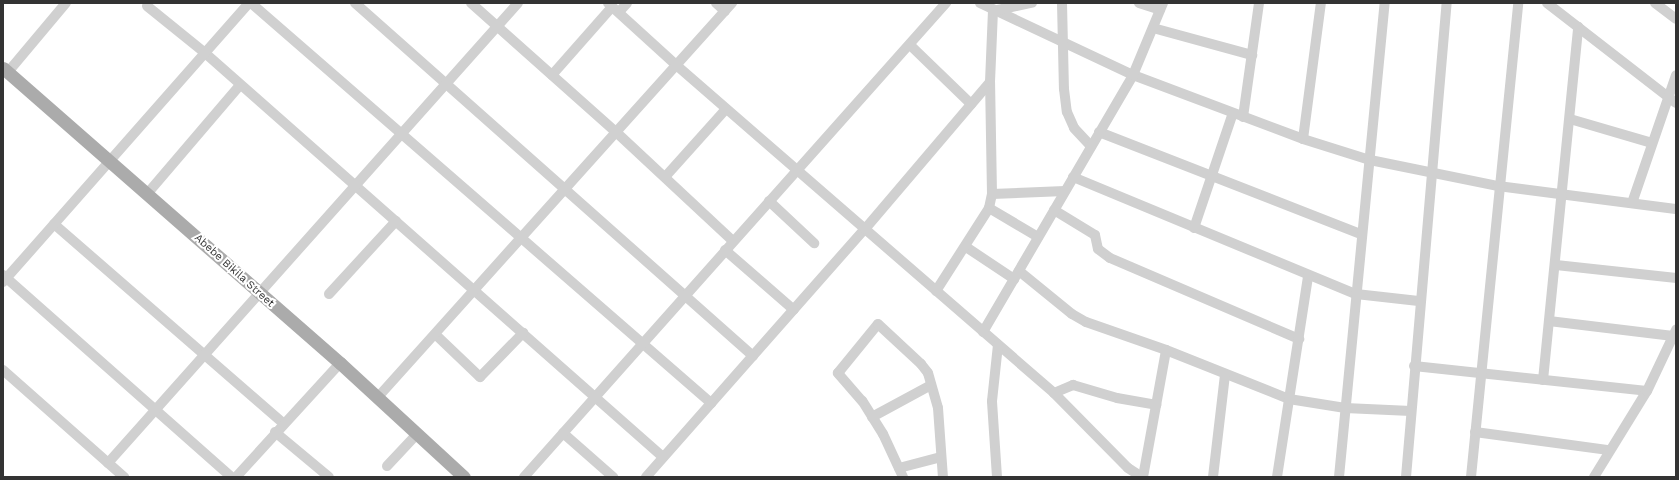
<!DOCTYPE html>
<html>
<head>
<meta charset="utf-8">
<style>
	body { margin:0 }
	#map { position:relative; width:1679px; height:480px; overflow:hidden; background:#fff; font-family:"Work Sans",sans-serif }
	div>[style] { position:absolute }
	.minor>* { height:10px; margin:-5px; padding:0 5px; transform-origin:5px; border-radius:5px; background:#d0d0d0 }
	.major>* { height:13px; margin:-6.5px; padding:0 6.5px; transform-origin:6.5px; border-radius:6.5px; background:#ababab }
	span { translate:-50% -50%; white-space:nowrap; text-align:center; line-height:1.15; -webkit-text-stroke:4px #fff; paint-order:stroke }
	.street-label { font-size:11px; color:#333 }
	.frame { position:absolute; inset:0; border:4px solid #333; pointer-events:none }
</style>
</head>
<body>
<div id="map">
	<div class="minor">
		<i style="left:251px;top:3px;width:610px;rotate:41.01deg"></i>
		<i style="left:355px;top:3px;width:532px;rotate:41.57deg"></i>
		<i style="left:471px;top:3px;width:194px;rotate:41.7deg"></i>
		<i style="left:616px;top:132px;width:160px;rotate:43deg"></i>
		<i style="left:608px;top:3px;width:91px;rotate:42.3deg"></i>
		<i style="left:675px;top:64px;width:502px;rotate:40.96deg"></i>
		<i style="left:1054px;top:393px;width:105px;rotate:45.4deg"></i>
		<i style="left:1128px;top:468px;width:17px;rotate:33deg"></i>
		<i style="left:716px;top:3px;width:12px;rotate:42deg"></i>
		<i style="left:980px;top:3px;width:169px;rotate:25.2deg"></i>
		<i style="left:1133px;top:75px;width:182px;rotate:20.6deg"></i>
		<i style="left:1303px;top:139px;width:70px;rotate:17.4deg"></i>
		<i style="left:1370px;top:160px;width:131px;rotate:11.5deg"></i>
		<i style="left:1498px;top:186px;width:179px;rotate:7.4deg"></i>
		<i style="left:1062px;top:3px;width:86px;rotate:88.7deg"></i>
		<i style="left:1064px;top:89px;width:23px;rotate:83deg"></i>
		<i style="left:1067px;top:112px;width:17px;rotate:66deg"></i>
		<i style="left:1074px;top:128px;width:25px;rotate:47deg"></i>
		<i style="left:1139px;top:3px;width:22px;rotate:18deg"></i>
		<i style="left:1547px;top:3px;width:163px;rotate:37.8deg"></i>
		<i style="left:1655px;top:3px;width:26px;rotate:37deg"></i>
		<i style="left:147px;top:6px;width:75px;rotate:39deg"></i>
		<i style="left:205px;top:53px;width:611px;rotate:41.42deg"></i>
		<i style="left:619px;top:12px;width:12px;rotate:-48deg"></i>
		<i style="left:1153px;top:28px;width:103px;rotate:15.3deg"></i>
		<i style="left:910px;top:45px;width:85px;rotate:44deg"></i>
		<i style="left:8px;top:72px;width:90px;rotate:-50deg"></i>
		<i style="left:552px;top:75px;width:91px;rotate:-48.6deg"></i>
		<i style="left:1243px;top:117px;width:115px;rotate:-82deg"></i>
		<i style="left:1570px;top:119px;width:85px;rotate:16.3deg"></i>
		<i style="left:1099px;top:132px;width:281px;rotate:21.3deg"></i>
		<i style="left:1303px;top:139px;width:137px;rotate:-82.5deg"></i>
		<i style="left:665px;top:177px;width:91px;rotate:-48.1deg"></i>
		<i style="left:1073px;top:177px;width:306px;rotate:22.5deg"></i>
		<i style="left:1356px;top:294px;width:63px;rotate:6.3deg"></i>
		<i style="left:147px;top:194px;width:143px;rotate:-49.5deg"></i>
		<i style="left:992px;top:194px;width:73px;rotate:-2.4deg"></i>
		<i style="left:769px;top:201px;width:62px;rotate:43deg"></i>
		<i style="left:1632px;top:203px;width:135px;rotate:-71deg"></i>
		<i style="left:989px;top:208px;width:57px;rotate:30.6deg"></i>
		<i style="left:1054px;top:210px;width:48px;rotate:31.4deg"></i>
		<i style="left:1095px;top:235px;width:14px;rotate:78deg"></i>
		<i style="left:1098px;top:249px;width:15px;rotate:37deg"></i>
		<i style="left:1110px;top:258px;width:206px;rotate:23.2deg"></i>
		<i style="left:54px;top:224px;width:303px;rotate:41deg"></i>
		<i style="left:1194px;top:228px;width:121px;rotate:-71.3deg"></i>
		<i style="left:966px;top:247px;width:58px;rotate:33.7deg"></i>
		<i style="left:725px;top:250px;width:91px;rotate:41deg"></i>
		<i style="left:1556px;top:265px;width:121px;rotate:6.2deg"></i>
		<i style="left:1019px;top:271px;width:68px;rotate:39.1deg"></i>
		<i style="left:1072px;top:314px;width:16px;rotate:30deg"></i>
		<i style="left:1086px;top:322px;width:85px;rotate:19.3deg"></i>
		<i style="left:1166px;top:350px;width:132px;rotate:21.7deg"></i>
		<i style="left:1289px;top:399px;width:57px;rotate:9.1deg"></i>
		<i style="left:1345px;top:408px;width:66px;rotate:2.6deg"></i>
		<i style="left:3px;top:275px;width:305px;rotate:41.5deg"></i>
		<i style="left:3px;top:282px;width:372px;rotate:-48.6deg"></i>
		<i style="left:936px;top:291px;width:98px;rotate:-57.4deg"></i>
		<i style="left:989px;top:208px;width:14px;rotate:-78deg"></i>
		<i style="left:992px;top:194px;width:112px;rotate:-91deg"></i>
		<i style="left:329px;top:294px;width:99px;rotate:-47.5deg"></i>
		<i style="left:1549px;top:321px;width:125px;rotate:6.9deg"></i>
		<i style="left:983px;top:332px;width:298px;rotate:-59.7deg"></i>
		<i style="left:1133px;top:75px;width:78px;rotate:-67.4deg"></i>
		<i style="left:436px;top:335px;width:61px;rotate:43.7deg"></i>
		<i style="left:480px;top:377px;width:62px;rotate:-45.7deg"></i>
		<i style="left:1414px;top:366px;width:234px;rotate:6.1deg"></i>
		<i style="left:3px;top:370px;width:162px;rotate:41.5deg"></i>
		<i style="left:1543px;top:380px;width:355px;rotate:-84.3deg"></i>
		<i style="left:1054px;top:393px;width:21px;rotate:-23deg"></i>
		<i style="left:1073px;top:385px;width:46px;rotate:16.5deg"></i>
		<i style="left:1117px;top:398px;width:40px;rotate:10deg"></i>
		<i style="left:378px;top:397px;width:530px;rotate:-48.06deg"></i>
		<i style="left:872px;top:417px;width:67px;rotate:-28.5deg"></i>
		<i style="left:275px;top:432px;width:70px;rotate:39.8deg"></i>
		<i style="left:1475px;top:432px;width:135px;rotate:7.7deg"></i>
		<i style="left:563px;top:433px;width:67px;rotate:41.3deg"></i>
		<i style="left:108px;top:463px;width:616px;rotate:-48.29deg"></i>
		<i style="left:387px;top:466px;width:44px;rotate:-46.8deg"></i>
		<i style="left:899px;top:468px;width:43px;rotate:-14.7deg"></i>
		<i style="left:236px;top:477px;width:154px;rotate:-47.6deg"></i>
		<i style="left:524px;top:477px;width:635px;rotate:-48.32deg"></i>
		<i style="left:646px;top:477px;width:331px;rotate:-48.6deg"></i>
		<i style="left:865px;top:229px;width:193px;rotate:-49.6deg"></i>
		<i style="left:990px;top:82px;width:71px;rotate:-87.6deg"></i>
		<i style="left:993px;top:11px;width:40px;rotate:-12deg"></i>
		<i style="left:903px;top:477px;width:47px;rotate:-114.9deg"></i>
		<i style="left:883px;top:434px;width:39px;rotate:-122deg"></i>
		<i style="left:862px;top:401px;width:37px;rotate:-131deg"></i>
		<i style="left:838px;top:373px;width:63px;rotate:-50.8deg"></i>
		<i style="left:878px;top:324px;width:59px;rotate:42.9deg"></i>
		<i style="left:921px;top:364px;width:11px;rotate:52deg"></i>
		<i style="left:928px;top:373px;width:36px;rotate:74deg"></i>
		<i style="left:938px;top:408px;width:69px;rotate:85.9deg"></i>
		<i style="left:997px;top:477px;width:76px;rotate:-93.8deg"></i>
		<i style="left:992px;top:401px;width:56px;rotate:-83.9deg"></i>
		<i style="left:1143px;top:477px;width:129px;rotate:-79.7deg"></i>
		<i style="left:1213px;top:477px;width:103px;rotate:-83.3deg"></i>
		<i style="left:1277px;top:477px;width:203px;rotate:-81.2deg"></i>
		<i style="left:1339px;top:477px;width:476px;rotate:-84.5deg"></i>
		<i style="left:1406px;top:477px;width:476px;rotate:-85.1deg"></i>
		<i style="left:1471px;top:477px;width:476px;rotate:-84.3deg"></i>
		<i style="left:1594px;top:477px;width:101px;rotate:-58.4deg"></i>
		<i style="left:1647px;top:391px;width:68px;rotate:-64.6deg"></i>
	</div>
	<div class="major">
		<i style="left:3px;top:68px;width:448px;rotate:41.2deg"></i>
		<i style="left:340px;top:363px;width:168px;rotate:42.6deg"></i>
	</div>
	<div class="street-label">
		<span style="left:234px;top:271px;rotate:42deg">Abebe Bikila Street</span>
	</div>
	<div class="frame"></div>
</div>
</body>
</html>
